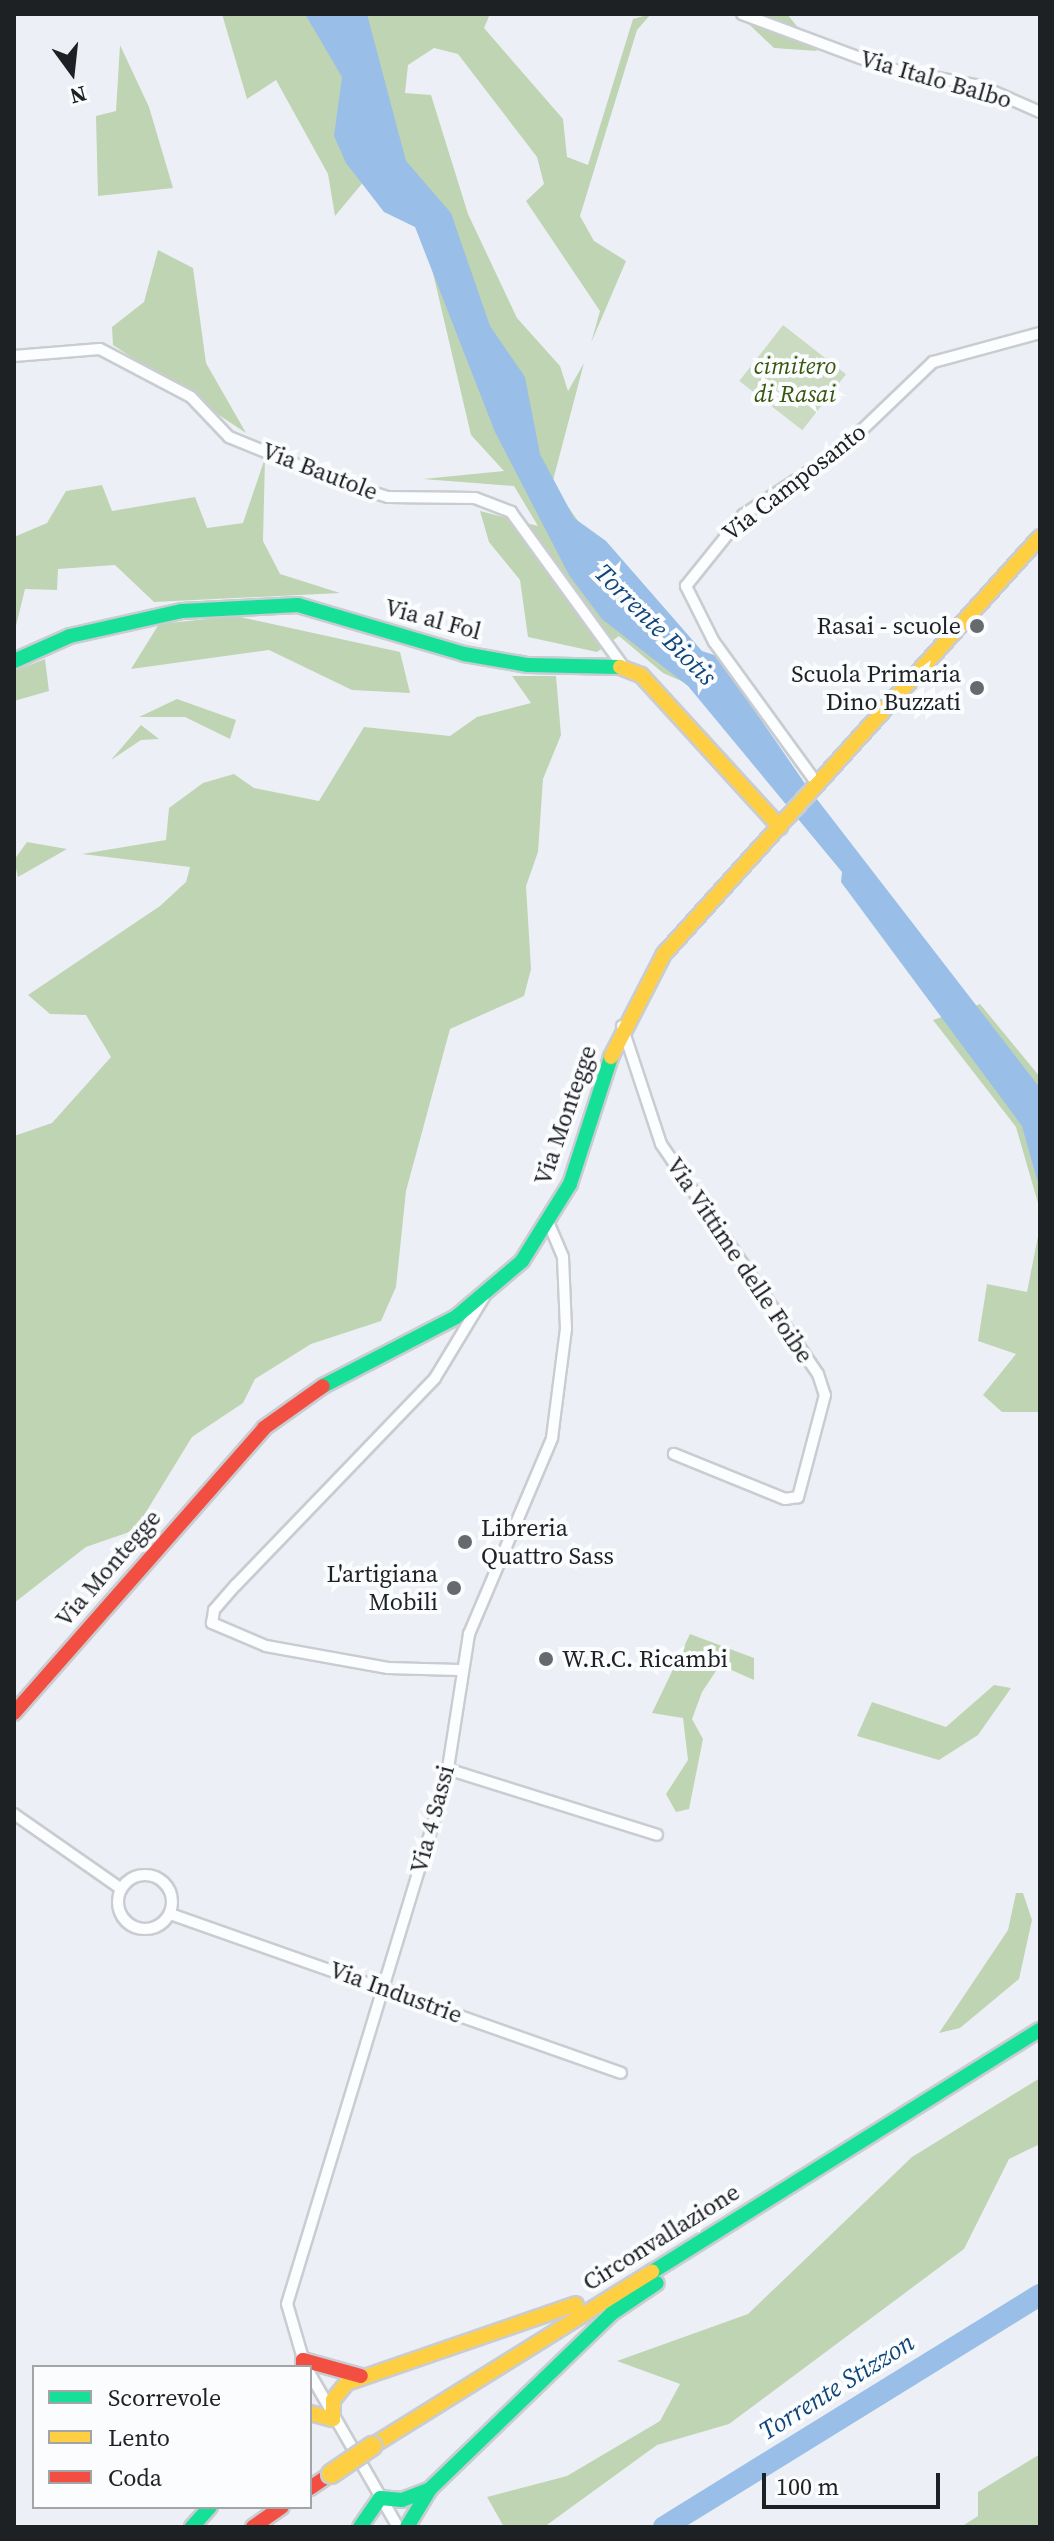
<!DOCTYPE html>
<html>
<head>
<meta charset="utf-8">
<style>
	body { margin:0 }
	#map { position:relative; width:1054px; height:2541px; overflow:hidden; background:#ecf0f6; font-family:"Source Serif 4",serif }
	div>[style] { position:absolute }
	.green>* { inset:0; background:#cadbc2; transform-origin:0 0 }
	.forest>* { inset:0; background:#bfd4b2 }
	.water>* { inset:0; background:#99bee7 }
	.river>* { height:22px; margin:-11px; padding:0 11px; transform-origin:11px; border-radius:11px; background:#99bee7 }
	.roads { filter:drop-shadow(2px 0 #c9ccd0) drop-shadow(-2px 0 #c9ccd0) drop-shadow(0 2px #c9ccd0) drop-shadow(0 -2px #c9ccd0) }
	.street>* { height:10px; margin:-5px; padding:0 5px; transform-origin:5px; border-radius:5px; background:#fcfdfe }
	.street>.ring { margin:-5px; padding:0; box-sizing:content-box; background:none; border:10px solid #fcfdfe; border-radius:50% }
	.fast>* { height:14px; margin:-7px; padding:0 7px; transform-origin:7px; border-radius:7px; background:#16e098 }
	.slow>* { height:14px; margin:-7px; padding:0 7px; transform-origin:7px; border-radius:7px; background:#ffcf43 }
	.jam>* { height:14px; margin:-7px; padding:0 7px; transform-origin:7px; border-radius:7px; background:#f24e42 }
	.bridges { filter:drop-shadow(2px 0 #c9ccd0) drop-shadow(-2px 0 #c9ccd0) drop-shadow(0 2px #c9ccd0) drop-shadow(0 -2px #c9ccd0) }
	.slow-bridge>* { height:18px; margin:-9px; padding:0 9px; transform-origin:9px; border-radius:9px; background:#ffcf43 }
	.dots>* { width:22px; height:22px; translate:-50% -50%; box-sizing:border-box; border:4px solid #fbfcfe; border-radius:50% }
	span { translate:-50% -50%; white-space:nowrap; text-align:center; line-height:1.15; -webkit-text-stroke:8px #fbfcfe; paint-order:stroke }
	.street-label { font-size:24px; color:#1e2124 }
	.park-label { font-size:24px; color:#38550e; font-style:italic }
	.poi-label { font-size:24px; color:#1e2124 }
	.right { translate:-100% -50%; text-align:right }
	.left { translate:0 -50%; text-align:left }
	.water-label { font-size:26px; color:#0f4679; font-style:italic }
	.frame { position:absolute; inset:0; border:16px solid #1e2124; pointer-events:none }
	.legend { position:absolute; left:32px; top:2365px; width:280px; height:144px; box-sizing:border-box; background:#fbfcfe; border:2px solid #a3a4a7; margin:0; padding:10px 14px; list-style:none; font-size:24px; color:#1e2124 }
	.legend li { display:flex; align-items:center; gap:16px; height:40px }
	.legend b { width:40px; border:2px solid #a3a4a7 }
	.north { position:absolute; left:32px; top:32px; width:80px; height:80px; -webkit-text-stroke:6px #fbfcfe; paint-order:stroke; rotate:165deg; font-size:22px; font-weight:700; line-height:32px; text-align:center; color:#1e2124 }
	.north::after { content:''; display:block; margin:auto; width:28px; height:36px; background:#1e2124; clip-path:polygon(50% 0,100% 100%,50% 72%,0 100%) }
	.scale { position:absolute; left:762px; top:2473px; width:178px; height:36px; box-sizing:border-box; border:4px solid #1e2124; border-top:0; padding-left:10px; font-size:24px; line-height:28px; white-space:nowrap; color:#1e2124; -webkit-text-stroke:6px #fbfcfe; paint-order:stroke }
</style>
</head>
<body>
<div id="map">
	<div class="green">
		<i style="left:783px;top:325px;width:80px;height:71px;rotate:38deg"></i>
	</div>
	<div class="forest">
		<i style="clip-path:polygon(222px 14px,490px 14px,484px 28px,563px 119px,567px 157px,588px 165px,633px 19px,651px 14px,637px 30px,580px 216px,594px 241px,626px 261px,591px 343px,600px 311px,526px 201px,544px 184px,537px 157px,458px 54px,434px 48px,408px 65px,405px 93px,431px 95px,468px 214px,517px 318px,560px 366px,568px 391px,584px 363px,552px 484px,695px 687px,663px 673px,619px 636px,597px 652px,528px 637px,520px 580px,489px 542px,480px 511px,538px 526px,514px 486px,423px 479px,504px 471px,471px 435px,425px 239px,457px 244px,370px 174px,335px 216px,328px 174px,276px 80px,247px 99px)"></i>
		<i style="clip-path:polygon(738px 14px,787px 14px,817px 51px,774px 48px)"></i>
		<i style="clip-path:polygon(120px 45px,149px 107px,173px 188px,98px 196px,96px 116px,116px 111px)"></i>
		<i style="clip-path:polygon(158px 250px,193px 268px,206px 363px,246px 433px,113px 345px,112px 327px,144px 302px)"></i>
		<i style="clip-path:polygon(265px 458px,263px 541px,280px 574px,340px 593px,154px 602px,115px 565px,58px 569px,57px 590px,25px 589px,14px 634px,14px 537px,47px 523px,66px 491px,102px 485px,112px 511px,195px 497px,207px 528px,243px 523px)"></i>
		<i style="clip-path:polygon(236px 616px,400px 652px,410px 693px,352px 690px,269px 650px,131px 669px,159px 624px)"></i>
		<i style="clip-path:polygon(45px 659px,49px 691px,14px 701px,14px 671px)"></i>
		<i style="clip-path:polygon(512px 676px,556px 676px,561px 735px,543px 779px,538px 852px,526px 886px,531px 969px,524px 996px,450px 1029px,406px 1191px,396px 1287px,381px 1321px,311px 1344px,255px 1379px,243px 1403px,192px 1437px,135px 1530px,86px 1547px,14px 1603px,14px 1136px,52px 1123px,111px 1057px,86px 1015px,50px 1014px,28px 995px,160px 906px,186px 882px,190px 867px,82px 854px,166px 840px,169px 808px,203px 783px,234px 774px,254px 788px,319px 801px,364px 727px,450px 736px,477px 717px,531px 703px)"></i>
		<i style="clip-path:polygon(177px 699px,236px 720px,230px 739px,185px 717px,139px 717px)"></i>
		<i style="clip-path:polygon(141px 725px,159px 739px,141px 740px,111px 760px)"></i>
		<i style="clip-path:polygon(27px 842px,67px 849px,18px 877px,14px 860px)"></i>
		<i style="clip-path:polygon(980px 1004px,1040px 1077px,1040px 1210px,1016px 1127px,933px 1020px)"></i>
		<i style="clip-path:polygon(1040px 1226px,1040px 1412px,1002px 1412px,983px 1395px,1016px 1354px,978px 1341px,987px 1284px,1027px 1292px)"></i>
		<i style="clip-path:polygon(690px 1634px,754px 1658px,754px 1680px,720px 1665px,702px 1692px,692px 1719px,703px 1739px,689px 1809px,676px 1812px,666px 1794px,688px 1760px,683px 1718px,652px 1713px)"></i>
		<i style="clip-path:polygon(994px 1685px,1011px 1688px,978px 1735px,939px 1760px,857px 1736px,872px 1702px,946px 1727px)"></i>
		<i style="clip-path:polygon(1016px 1893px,1023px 1893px,1032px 1920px,1019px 1979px,960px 2028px,939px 2033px,1008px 1930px)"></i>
		<i style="clip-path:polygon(1040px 2078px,1040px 2144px,1009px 2159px,964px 2249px,729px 2424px,657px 2445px,544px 2527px,504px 2527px,487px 2497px,567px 2476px,660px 2421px,680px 2384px,617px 2361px,748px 2314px,912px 2157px)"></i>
		<i style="clip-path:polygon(1040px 2454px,1040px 2527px,961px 2527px,978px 2516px,978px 2492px)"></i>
	</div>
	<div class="water">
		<i style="clip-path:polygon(305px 14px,367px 14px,406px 161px,451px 213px,490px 326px,525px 377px,540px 454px,574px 518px,606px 541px,702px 651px,717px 656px,806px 785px,1040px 1088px,1040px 1190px,1022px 1126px,841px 882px,842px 872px,688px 686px,602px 619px,569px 575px,495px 432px,415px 227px,384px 212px,346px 163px,334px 136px,342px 77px)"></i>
	</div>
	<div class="river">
		<i style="left:664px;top:2527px;width:442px;rotate:-31.7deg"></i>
	</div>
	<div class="roads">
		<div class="street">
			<i style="left:742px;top:14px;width:158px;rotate:20.4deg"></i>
			<i style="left:890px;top:69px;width:93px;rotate:10.6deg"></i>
			<i style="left:981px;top:86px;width:64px;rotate:23.8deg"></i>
			<i style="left:14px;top:356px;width:86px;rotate:-4.7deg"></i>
			<i style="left:100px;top:349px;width:103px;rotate:27.8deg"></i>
			<i style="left:191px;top:397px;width:55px;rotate:46.5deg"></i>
			<i style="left:229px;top:437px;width:119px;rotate:22.2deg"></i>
			<i style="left:339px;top:482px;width:51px;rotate:17deg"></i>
			<i style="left:388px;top:497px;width:87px;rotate:0.7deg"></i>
			<i style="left:475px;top:498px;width:39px;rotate:21deg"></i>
			<i style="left:511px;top:512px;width:190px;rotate:54deg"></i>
			<i style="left:818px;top:785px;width:177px;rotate:-126deg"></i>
			<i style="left:714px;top:642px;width:63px;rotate:-116.6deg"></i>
			<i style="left:686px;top:586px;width:91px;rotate:-51.2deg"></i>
			<i style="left:743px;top:515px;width:115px;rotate:-33.3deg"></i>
			<i style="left:839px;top:452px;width:130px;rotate:-43.8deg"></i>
			<i style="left:933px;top:362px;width:111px;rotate:-15.2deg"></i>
			<i style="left:622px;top:1026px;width:124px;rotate:71.7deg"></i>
			<i style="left:661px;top:1144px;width:278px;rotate:55.7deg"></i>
			<i style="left:818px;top:1374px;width:22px;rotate:72deg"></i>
			<i style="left:825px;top:1395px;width:106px;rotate:104.8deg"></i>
			<i style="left:798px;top:1497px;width:13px;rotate:171deg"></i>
			<i style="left:785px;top:1499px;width:120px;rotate:-157.9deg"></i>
			<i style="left:459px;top:1670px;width:71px;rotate:-178.4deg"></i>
			<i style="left:388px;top:1668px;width:124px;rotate:-169.8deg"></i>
			<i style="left:266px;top:1646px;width:59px;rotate:-156.9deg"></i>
			<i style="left:212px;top:1623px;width:13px;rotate:-81deg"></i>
			<i style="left:214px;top:1610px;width:33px;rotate:-49deg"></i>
			<i style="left:236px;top:1585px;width:287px;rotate:-46.1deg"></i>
			<i style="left:435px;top:1378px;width:95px;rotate:-58.8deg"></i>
			<i style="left:447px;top:1769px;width:220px;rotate:17.4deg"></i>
			<i style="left:14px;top:1814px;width:129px;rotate:34.9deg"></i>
			<i class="ring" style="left:118px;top:1875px;width:44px;height:44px"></i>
			<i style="left:170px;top:1914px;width:478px;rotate:19.4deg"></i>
			<i style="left:304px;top:2362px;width:60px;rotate:-106.3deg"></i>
			<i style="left:287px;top:2304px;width:547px;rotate:-73.09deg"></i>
			<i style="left:446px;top:1781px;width:149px;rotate:-81.1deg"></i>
			<i style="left:469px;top:1634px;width:213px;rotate:-67deg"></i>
			<i style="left:552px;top:1438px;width:110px;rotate:-82.7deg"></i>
			<i style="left:566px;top:1329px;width:72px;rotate:-92.4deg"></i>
			<i style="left:563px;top:1257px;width:36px;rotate:-113deg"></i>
			<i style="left:310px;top:2374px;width:177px;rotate:60.1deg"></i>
		</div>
		<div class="fast">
			<i style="left:14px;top:661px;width:61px;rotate:-24.1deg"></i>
			<i style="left:70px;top:636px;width:115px;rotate:-12.6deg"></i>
			<i style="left:182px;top:611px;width:116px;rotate:-3deg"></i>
			<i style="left:298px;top:605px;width:173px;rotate:16.4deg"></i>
			<i style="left:464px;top:654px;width:65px;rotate:9.8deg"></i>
			<i style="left:528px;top:665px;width:92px;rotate:1.2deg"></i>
			<i style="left:323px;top:1386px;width:150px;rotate:-27.4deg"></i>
			<i style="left:456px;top:1317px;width:87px;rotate:-40.3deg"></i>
			<i style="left:522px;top:1261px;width:91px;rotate:-58.1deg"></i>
			<i style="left:570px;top:1184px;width:133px;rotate:-72.1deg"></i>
			<i style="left:652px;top:2272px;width:457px;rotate:-32deg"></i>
			<i style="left:192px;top:2527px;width:27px;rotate:-48deg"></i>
			<i style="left:360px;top:2527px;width:35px;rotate:-55deg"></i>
			<i style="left:380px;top:2498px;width:22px;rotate:5deg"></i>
			<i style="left:402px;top:2500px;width:30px;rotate:-21deg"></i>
			<i style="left:407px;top:2527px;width:44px;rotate:-58.8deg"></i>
			<i style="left:430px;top:2489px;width:252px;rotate:-44deg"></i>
			<i style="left:611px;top:2314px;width:55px;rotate:-34deg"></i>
		</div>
		<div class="slow">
			<i style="left:620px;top:667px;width:22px;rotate:21deg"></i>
			<i style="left:641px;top:675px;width:206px;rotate:47.6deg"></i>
			<i style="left:611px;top:1057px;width:116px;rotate:-62.8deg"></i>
			<i style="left:664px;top:954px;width:561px;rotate:-47.96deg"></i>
			<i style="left:310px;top:2413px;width:24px;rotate:15deg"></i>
			<i style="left:333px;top:2419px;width:19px;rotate:-90deg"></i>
			<i style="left:333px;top:2400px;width:22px;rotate:-51deg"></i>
			<i style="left:347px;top:2383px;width:242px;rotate:-19deg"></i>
			<i style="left:372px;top:2446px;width:330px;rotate:-31.9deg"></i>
		</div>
		<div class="jam">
			<i style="left:14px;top:1713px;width:379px;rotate:-48.7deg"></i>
			<i style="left:264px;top:1428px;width:72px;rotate:-35.4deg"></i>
			<i style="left:303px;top:2367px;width:7px;rotate:-90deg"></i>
			<i style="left:303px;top:2360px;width:60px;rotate:15.4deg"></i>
			<i style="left:310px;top:2488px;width:25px;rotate:-34deg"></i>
			<i style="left:253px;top:2527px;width:35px;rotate:-35deg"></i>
		</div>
	</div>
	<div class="bridges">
		<div class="slow-bridge">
			<i style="left:331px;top:2474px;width:50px;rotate:-34.3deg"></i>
		</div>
	</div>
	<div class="dots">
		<i style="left:977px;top:626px;background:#66696e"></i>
		<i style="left:977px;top:688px;background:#66696e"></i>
		<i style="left:465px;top:1542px;background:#66696e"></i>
		<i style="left:454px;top:1588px;background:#66696e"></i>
		<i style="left:546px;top:1659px;background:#66696e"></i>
	</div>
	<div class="street-label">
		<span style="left:936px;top:79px;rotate:16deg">Via Italo Balbo</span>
		<span style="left:320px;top:471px;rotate:21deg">Via Bautole</span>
		<span style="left:794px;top:482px;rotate:-38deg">Via Camposanto</span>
		<span style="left:433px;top:619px;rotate:15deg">Via al Fol</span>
		<span style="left:565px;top:1115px;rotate:-71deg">Via Montegge</span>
		<span style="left:740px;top:1260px;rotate:56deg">Via Vittime delle Foibe</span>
		<span style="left:108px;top:1568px;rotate:-49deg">Via Montegge</span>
		<span style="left:432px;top:1819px;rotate:-75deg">Via 4 Sassi</span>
		<span style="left:396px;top:1992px;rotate:20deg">Via Industrie</span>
		<span style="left:661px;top:2237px;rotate:-32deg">Circonvallazione</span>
	</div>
	<div class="park-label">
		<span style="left:795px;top:380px">cimitero<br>di Rasai</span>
	</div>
	<div class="poi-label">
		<span class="right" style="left:961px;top:626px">Rasai - scuole</span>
		<span class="right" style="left:961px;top:688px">Scuola Primaria<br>Dino Buzzati</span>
		<span class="left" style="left:481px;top:1542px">Libreria<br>Quattro Sass</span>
		<span class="right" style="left:438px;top:1588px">L'artigiana<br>Mobili</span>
		<span class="left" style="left:562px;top:1659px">W.R.C. Ricambi</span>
	</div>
	<div class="water-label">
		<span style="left:655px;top:625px;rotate:45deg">Torrente Biotis</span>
		<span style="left:837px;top:2387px;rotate:-32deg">Torrente Stizzon</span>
	</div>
	<div class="frame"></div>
	<ul class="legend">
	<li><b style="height:10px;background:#16e098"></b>Scorrevole</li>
	<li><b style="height:10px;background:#ffcf43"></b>Lento</li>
	<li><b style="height:10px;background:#f24e42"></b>Coda</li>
	</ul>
	<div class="north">N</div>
	<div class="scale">100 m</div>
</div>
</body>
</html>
